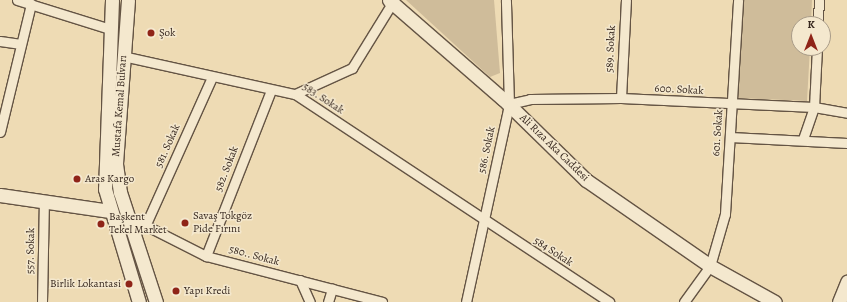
<!DOCTYPE html>
<html>
<head>
<meta charset="utf-8">
<style>
	body { margin:0 }
	#map { position:relative; width:847px; height:302px; overflow:hidden; background:#eedbb4; font-family:Alegreya,serif }
	div>[style] { position:absolute }
	.green>* { inset:0; background:#cfbc9a }
	.roads { filter:drop-shadow(1px 0 #645444) drop-shadow(-1px 0 #645444) drop-shadow(0 1px #645444) drop-shadow(0 -1px #645444) }
	.street>* { height:9px; margin:-4.5px; padding:0 4.5px; transform-origin:4.5px; border-radius:4.5px; background:#f4e8ce }
	.secondary>* { height:13px; margin:-6.5px; padding:0 6.5px; transform-origin:6.5px; border-radius:6.5px; background:#f4e8ce }
	.dots>* { width:11px; height:11px; translate:-50% -50%; box-sizing:border-box; border:2px solid #f4e8ce; border-radius:50% }
	span { translate:-50% -50%; white-space:nowrap; text-align:center; line-height:1.15; -webkit-text-stroke:3px #f4e8ce; paint-order:stroke }
	.poi-label { font-size:11px; color:#36271e }
	.left { translate:0 -50%; text-align:left }
	.right { translate:-100% -50%; text-align:right }
	.street-label { font-size:11px; color:#36271e }
	.north { position:absolute; left:791px; top:16px; width:40px; height:40px; box-sizing:border-box; background:#f4e8ce; border:1px solid #a89b88; border-radius:50%; rotate:0deg; font-size:11px; font-weight:700; line-height:16px; text-align:center; color:#36271e }
	.north::after { content:''; display:block; margin:auto; width:14px; height:18px; background:#8f2418; clip-path:polygon(50% 0,100% 100%,50% 72%,0 100%) }
</style>
</head>
<body>
<div id="map">
	<div class="green">
		<i style="clip-path:polygon(406px 0,494px 0,500px 73px,490px 77px)"></i>
		<i style="clip-path:polygon(743px 0,812px 0,811px 24px,799px 24px,799px 48px,810px 48px,807px 101px,738px 98px)"></i>
	</div>
	<div class="roads">
		<div class="street">
			<i style="left:17px;top:0;width:97px;rotate:17.3deg"></i>
			<i style="left:818px;top:24px;width:24px;rotate:-88deg"></i>
			<i style="left:0;top:41px;width:21px;rotate:8deg"></i>
			<i style="left:123px;top:56px;width:176px;rotate:12.5deg"></i>
			<i style="left:295px;top:94px;width:377px;rotate:33.5deg"></i>
			<i style="left:295px;top:94px;width:63px;rotate:-24.5deg"></i>
			<i style="left:352px;top:68px;width:80px;rotate:-58.3deg"></i>
			<i style="left:621px;top:98px;width:98px;rotate:-87.1deg"></i>
			<i style="left:509px;top:104px;width:22px;rotate:-13deg"></i>
			<i style="left:530px;top:99px;width:91px;rotate:-0.6deg"></i>
			<i style="left:621px;top:98px;width:193px;rotate:2.7deg"></i>
			<i style="left:814px;top:107px;width:34px;rotate:10deg"></i>
			<i style="left:0;top:132px;width:132px;rotate:-76.4deg"></i>
			<i style="left:730px;top:137px;width:117px;rotate:2.9deg"></i>
			<i style="left:803px;top:139px;width:34px;rotate:-71deg"></i>
			<i style="left:814px;top:107px;width:59px;rotate:-87.1deg"></i>
			<i style="left:127px;top:216px;width:89px;rotate:26.9deg"></i>
			<i style="left:206px;top:256px;width:182px;rotate:14.6deg"></i>
			<i style="left:146px;top:224px;width:161px;rotate:-65.8deg"></i>
			<i style="left:206px;top:256px;width:178px;rotate:-68.6deg"></i>
			<i style="left:300px;top:280px;width:24px;rotate:66deg"></i>
			<i style="left:42px;top:302px;width:101px;rotate:-88.9deg"></i>
			<i style="left:328px;top:302px;width:14px;rotate:-73deg"></i>
			<i style="left:466px;top:302px;width:203px;rotate:-77.7deg"></i>
			<i style="left:509px;top:104px;width:104px;rotate:-91.7deg"></i>
			<i style="left:684px;top:302px;width:44px;rotate:-54.2deg"></i>
			<i style="left:710px;top:266px;width:54px;rotate:-73.9deg"></i>
			<i style="left:725px;top:214px;width:214px;rotate:-86.5deg"></i>
		</div>
		<div class="secondary">
			<i style="left:112px;top:0;width:189px;rotate:92.1deg"></i>
			<i style="left:105px;top:189px;width:118px;rotate:73.3deg"></i>
			<i style="left:128px;top:0;width:164px;rotate:94.2deg"></i>
			<i style="left:116px;top:164px;width:28px;rotate:82deg"></i>
			<i style="left:120px;top:192px;width:116px;rotate:71.9deg"></i>
			<i style="left:389px;top:0;width:151px;rotate:41deg"></i>
			<i style="left:503px;top:99px;width:116px;rotate:44.3deg"></i>
			<i style="left:586px;top:180px;width:151px;rotate:34.7deg"></i>
			<i style="left:710px;top:266px;width:74px;rotate:29deg"></i>
			<i style="left:0;top:195px;width:111px;rotate:8.3deg"></i>
			<i style="left:839px;top:302px;width:22px;rotate:-68deg"></i>
		</div>
	</div>
	<div class="dots">
		<i style="left:151px;top:33px;background:#8f2418"></i>
		<i style="left:77px;top:179px;background:#8f2418"></i>
		<i style="left:185px;top:223px;background:#8f2418"></i>
		<i style="left:101px;top:224px;background:#8f2418"></i>
		<i style="left:129px;top:284px;background:#8f2418"></i>
		<i style="left:176px;top:291px;background:#8f2418"></i>
	</div>
	<div class="poi-label">
		<span class="left" style="left:159px;top:33px">Şok</span>
		<span class="left" style="left:85px;top:179px">Aras Kargo</span>
		<span class="left" style="left:193px;top:223px">Savaş Tokgöz<br>Pide Fırını</span>
		<span class="left" style="left:109px;top:224px">Başkent<br>Tekel Market</span>
		<span class="right" style="left:121px;top:284px">Birlik Lokantasi</span>
		<span class="left" style="left:184px;top:291px">Yapı Kredi</span>
	</div>
	<div class="street-label">
		<span style="left:611px;top:49px;rotate:-87deg">589. Sokak</span>
		<span style="left:679px;top:90px;rotate:3deg">600. Sokak</span>
		<span style="left:323px;top:99px;rotate:33deg">583. Sokak</span>
		<span style="left:120px;top:106px;rotate:-86deg">Mustafa Kemal Bulvarı</span>
		<span style="left:718px;top:133px;rotate:-86deg">601. Sokak</span>
		<span style="left:168px;top:146px;rotate:-66deg">581. Sokak</span>
		<span style="left:554px;top:148px;rotate:44deg">Ali Rıza Aka Caddesi</span>
		<span style="left:487px;top:150px;rotate:-78deg">586. Sokak</span>
		<span style="left:227px;top:169px;rotate:-69deg">582. Sokak</span>
		<span style="left:31px;top:251px;rotate:-89deg">557. Sokak</span>
		<span style="left:553px;top:252px;rotate:33deg">584 Sokak</span>
		<span style="left:254px;top:256px;rotate:15deg">580.. Sokak</span>
	</div>
	<div class="north">K</div>
</div>
</body>
</html>
